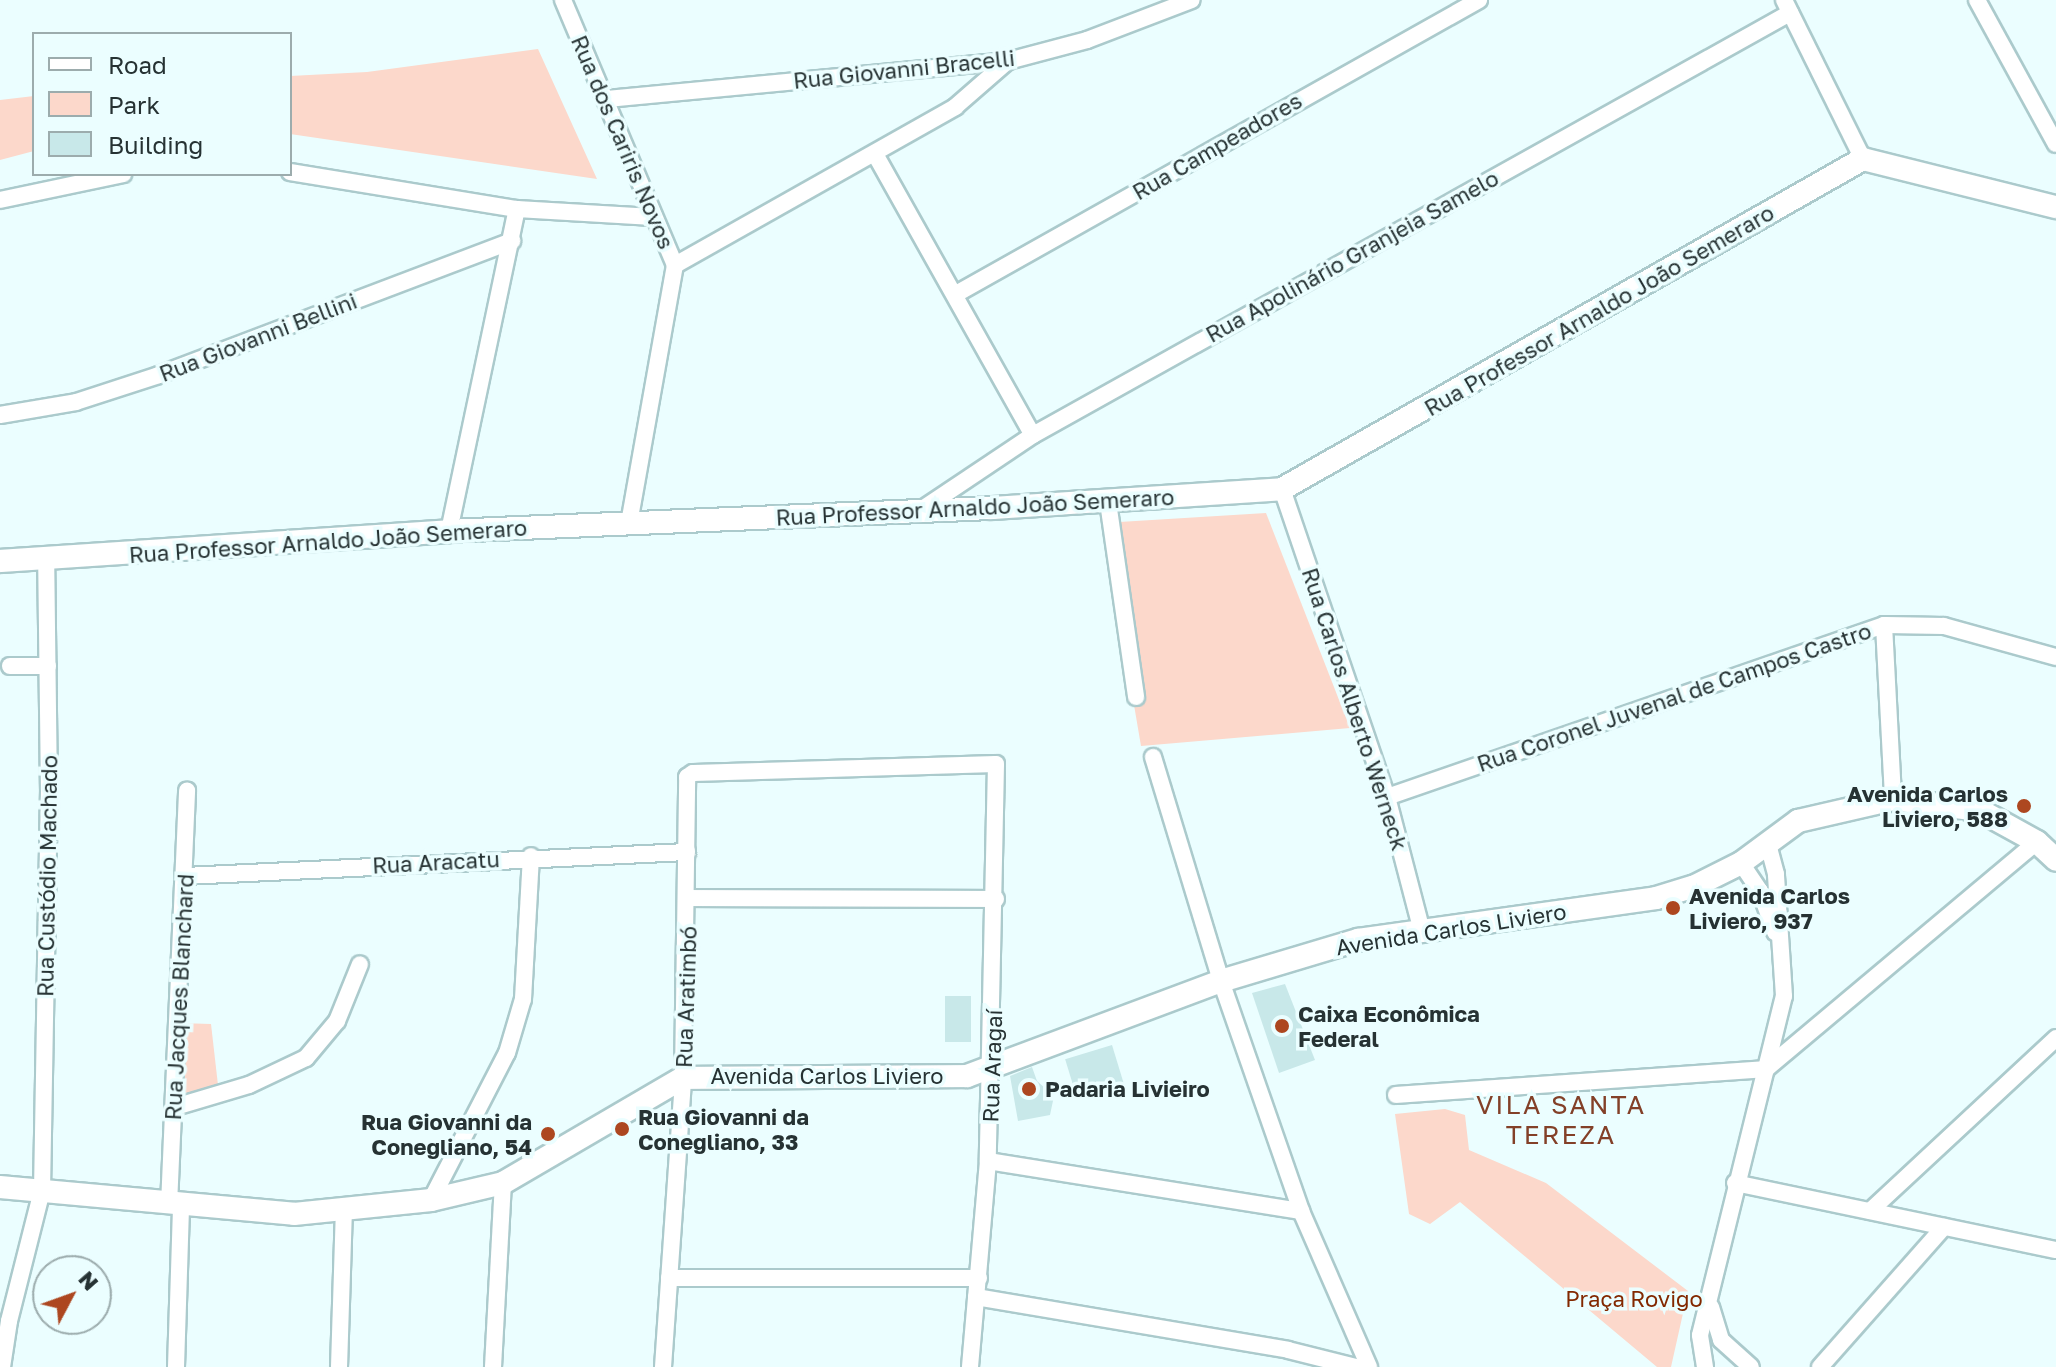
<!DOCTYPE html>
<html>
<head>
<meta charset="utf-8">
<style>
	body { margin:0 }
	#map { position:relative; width:2056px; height:1367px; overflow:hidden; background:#ebfeff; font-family:"Golos Text",sans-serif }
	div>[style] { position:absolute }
	.green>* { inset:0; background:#fcd8cb }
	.building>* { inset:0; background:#c8e8e9; transform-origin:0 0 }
	.roads { filter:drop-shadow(2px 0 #abcacc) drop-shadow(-2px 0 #abcacc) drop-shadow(0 2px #abcacc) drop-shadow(0 -2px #abcacc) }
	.street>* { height:16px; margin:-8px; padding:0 8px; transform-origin:8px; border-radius:8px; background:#fff }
	.secondary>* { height:22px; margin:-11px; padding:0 11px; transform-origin:11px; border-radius:11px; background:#fff }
	.dots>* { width:22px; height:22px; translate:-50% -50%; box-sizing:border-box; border:4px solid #ebfeff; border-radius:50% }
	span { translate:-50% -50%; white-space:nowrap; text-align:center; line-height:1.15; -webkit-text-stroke:7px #ebfeff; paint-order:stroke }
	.street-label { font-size:22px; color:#263233 }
	.poi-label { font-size:22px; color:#263233; font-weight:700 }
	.right { translate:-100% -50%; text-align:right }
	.left { translate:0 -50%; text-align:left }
	.park-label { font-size:22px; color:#822800 }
	.quarter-label { font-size:26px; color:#834028; letter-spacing:2px }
	.legend { position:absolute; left:32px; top:32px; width:260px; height:144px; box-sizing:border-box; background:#ebfeff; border:2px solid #9cacad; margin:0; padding:10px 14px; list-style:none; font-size:24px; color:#263233 }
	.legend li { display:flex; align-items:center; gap:16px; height:40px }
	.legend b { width:40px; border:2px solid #9cacad }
	.north { position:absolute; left:32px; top:1255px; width:80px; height:80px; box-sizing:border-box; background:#ebfeff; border:2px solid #9cacad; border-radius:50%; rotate:49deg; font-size:22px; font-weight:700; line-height:32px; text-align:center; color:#263233 }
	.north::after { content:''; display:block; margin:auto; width:28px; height:36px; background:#ad4720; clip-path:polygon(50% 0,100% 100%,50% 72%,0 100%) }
</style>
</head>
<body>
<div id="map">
	<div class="green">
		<i style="clip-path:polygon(538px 49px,597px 179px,290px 134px,290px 76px,367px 72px)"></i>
		<i style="clip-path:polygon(34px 96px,34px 151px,0 160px,0 100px)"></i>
		<i style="clip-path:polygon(1266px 513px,1350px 728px,1141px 746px,1103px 523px)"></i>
		<i style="clip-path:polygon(179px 1023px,211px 1024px,219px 1094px,181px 1103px)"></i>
		<i style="clip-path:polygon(1445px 1109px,1465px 1115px,1469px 1150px,1546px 1183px,1688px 1291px,1671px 1367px,1657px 1367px,1460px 1202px,1430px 1224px,1409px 1214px,1395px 1114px)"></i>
	</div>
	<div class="building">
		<i style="clip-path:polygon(1285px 984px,1315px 1060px,1279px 1073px,1252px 993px)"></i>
		<i style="left:945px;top:996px;width:26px;height:46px"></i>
		<i style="left:1112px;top:1045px;width:41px;height:49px;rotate:73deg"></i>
		<i style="clip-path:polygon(1032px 1067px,1037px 1081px,1054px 1096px,1050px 1115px,1018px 1121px,1010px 1076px)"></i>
	</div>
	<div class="roads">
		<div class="street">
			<i style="left:563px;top:0;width:288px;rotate:67.1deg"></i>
			<i style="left:675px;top:265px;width:261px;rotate:100.1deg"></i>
			<i style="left:1784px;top:0;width:178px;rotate:63.6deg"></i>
			<i style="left:1977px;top:0;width:164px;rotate:61.3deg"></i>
			<i style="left:607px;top:99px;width:403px;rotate:-5.4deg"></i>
			<i style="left:1008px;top:61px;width:82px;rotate:-14.9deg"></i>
			<i style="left:1087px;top:40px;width:112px;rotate:-20.9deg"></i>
			<i style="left:875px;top:154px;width:322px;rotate:60.7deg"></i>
			<i style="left:290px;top:172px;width:230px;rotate:9.3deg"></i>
			<i style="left:517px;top:209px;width:136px;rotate:3.4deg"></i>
			<i style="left:0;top:200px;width:126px;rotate:-11.9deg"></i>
			<i style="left:675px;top:265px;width:322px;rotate:-29.4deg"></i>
			<i style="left:955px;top:107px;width:70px;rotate:-41deg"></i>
			<i style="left:956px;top:294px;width:600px;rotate:-29.34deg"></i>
			<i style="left:0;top:415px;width:77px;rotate:-9.7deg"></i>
			<i style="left:76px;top:402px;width:87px;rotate:-18deg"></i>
			<i style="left:159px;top:375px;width:378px;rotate:-20.8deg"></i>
			<i style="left:1282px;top:489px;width:325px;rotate:71.2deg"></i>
			<i style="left:1387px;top:797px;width:138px;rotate:75.4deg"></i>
			<i style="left:1108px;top:502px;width:197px;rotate:81.8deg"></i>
			<i style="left:921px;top:510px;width:135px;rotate:-33.8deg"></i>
			<i style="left:1033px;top:435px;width:867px;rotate:-29.14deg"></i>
			<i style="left:449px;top:531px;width:329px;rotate:-78.1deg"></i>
			<i style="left:1884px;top:625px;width:174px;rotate:87deg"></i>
			<i style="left:10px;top:666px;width:38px"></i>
			<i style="left:1153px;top:757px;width:234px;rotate:73.1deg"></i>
			<i style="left:1221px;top:981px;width:244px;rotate:70.8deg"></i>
			<i style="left:1301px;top:1211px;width:170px;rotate:66.4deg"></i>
			<i style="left:1387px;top:797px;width:526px;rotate:-19.09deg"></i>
			<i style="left:1884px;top:625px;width:60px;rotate:1deg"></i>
			<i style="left:1944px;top:626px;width:116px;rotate:15.5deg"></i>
			<i style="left:1741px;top:863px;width:34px;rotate:56deg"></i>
			<i style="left:1760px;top:891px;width:44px;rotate:69.9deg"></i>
			<i style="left:185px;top:876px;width:503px;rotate:-2.74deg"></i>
			<i style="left:689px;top:898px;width:307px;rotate:0.2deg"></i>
			<i style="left:1396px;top:1095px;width:371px;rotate:-4deg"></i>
			<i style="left:1766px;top:1069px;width:354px;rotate:-40deg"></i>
			<i style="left:175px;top:1107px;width:77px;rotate:-16.6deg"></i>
			<i style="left:249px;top:1085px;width:63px;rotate:-25.3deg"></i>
			<i style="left:306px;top:1058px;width:48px;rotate:-50deg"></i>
			<i style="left:337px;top:1021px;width:61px;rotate:-68deg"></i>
			<i style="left:988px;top:1161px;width:317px;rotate:9.1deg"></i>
			<i style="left:1735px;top:1183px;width:328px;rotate:11.8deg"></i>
			<i style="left:431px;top:1200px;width:165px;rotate:-62.7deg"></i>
			<i style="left:507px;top:1053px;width:56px;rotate:-73.5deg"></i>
			<i style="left:523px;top:999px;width:143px;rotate:-86.8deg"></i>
			<i style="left:169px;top:1205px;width:415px;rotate:-87.5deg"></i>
			<i style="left:1870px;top:1211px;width:254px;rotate:-42.9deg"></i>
			<i style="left:669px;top:1278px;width:310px"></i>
			<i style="left:976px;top:1297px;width:316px;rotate:9.6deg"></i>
			<i style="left:1288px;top:1350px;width:70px;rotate:14deg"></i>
			<i style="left:1711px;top:1307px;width:34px;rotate:73deg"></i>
			<i style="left:1721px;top:1340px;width:40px;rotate:42deg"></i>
			<i style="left:2px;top:1367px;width:47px;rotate:-81.3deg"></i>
			<i style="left:9px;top:1321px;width:134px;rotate:-75.8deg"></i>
			<i style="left:42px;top:1191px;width:399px;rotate:-89deg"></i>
			<i style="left:49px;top:792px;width:232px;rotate:-90.7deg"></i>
			<i style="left:176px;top:1367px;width:160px;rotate:-88.2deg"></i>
			<i style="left:339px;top:1367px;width:158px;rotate:-88.2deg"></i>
			<i style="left:493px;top:1367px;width:184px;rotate:-86.9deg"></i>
			<i style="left:663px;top:1367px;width:290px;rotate:-86deg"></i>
			<i style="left:683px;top:1078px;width:301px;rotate:-89.2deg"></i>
			<i style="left:687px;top:777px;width:7px;rotate:-34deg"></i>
			<i style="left:693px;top:773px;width:303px;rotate:-1.7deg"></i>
			<i style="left:996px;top:764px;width:397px;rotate:91.2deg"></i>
			<i style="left:988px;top:1161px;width:207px;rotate:95deg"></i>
			<i style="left:1705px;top:1367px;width:32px;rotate:-99deg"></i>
			<i style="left:1700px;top:1335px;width:349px;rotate:-76.1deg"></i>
			<i style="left:1784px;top:996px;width:122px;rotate:-93.8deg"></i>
			<i style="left:1776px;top:874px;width:34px;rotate:-105deg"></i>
			<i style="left:1820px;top:1367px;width:187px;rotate:-48.5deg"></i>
		</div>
		<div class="secondary">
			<i style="left:0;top:561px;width:450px;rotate:-3.8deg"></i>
			<i style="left:449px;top:531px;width:543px;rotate:-2.43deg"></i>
			<i style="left:992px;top:508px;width:291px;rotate:-3.7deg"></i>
			<i style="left:1282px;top:489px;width:668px;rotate:-29.6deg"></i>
			<i style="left:1863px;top:159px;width:199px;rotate:14deg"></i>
			<i style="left:0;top:1187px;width:295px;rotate:5.2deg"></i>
			<i style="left:294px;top:1214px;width:138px;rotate:-5.8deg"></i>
			<i style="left:431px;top:1200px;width:74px;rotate:-13.3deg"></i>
			<i style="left:503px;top:1183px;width:208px;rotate:-30.3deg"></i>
			<i style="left:683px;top:1078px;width:284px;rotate:-0.4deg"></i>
			<i style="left:967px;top:1076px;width:271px;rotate:-20.5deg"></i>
			<i style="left:1221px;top:981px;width:143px;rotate:-16.7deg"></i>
			<i style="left:1358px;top:940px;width:301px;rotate:-8deg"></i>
			<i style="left:1656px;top:898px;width:39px;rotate:-17deg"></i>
			<i style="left:1693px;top:887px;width:54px;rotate:-26.6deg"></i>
			<i style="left:1741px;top:863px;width:71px;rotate:-36.4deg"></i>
			<i style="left:1798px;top:821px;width:98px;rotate:-13deg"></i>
			<i style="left:1893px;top:799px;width:87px;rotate:7.3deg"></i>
			<i style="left:1979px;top:810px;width:66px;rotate:28.9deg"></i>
			<i style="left:2037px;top:842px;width:26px;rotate:43deg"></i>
		</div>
	</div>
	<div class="dots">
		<i style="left:2024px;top:806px;background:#ad4720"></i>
		<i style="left:1673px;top:908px;background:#ad4720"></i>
		<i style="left:1282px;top:1026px;background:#ad4720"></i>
		<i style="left:1029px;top:1089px;background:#ad4720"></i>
		<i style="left:622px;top:1129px;background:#ad4720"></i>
		<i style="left:548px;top:1134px;background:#ad4720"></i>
	</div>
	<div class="street-label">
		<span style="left:904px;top:69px;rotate:-6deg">Rua Giovanni Bracelli</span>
		<span style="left:623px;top:142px;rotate:67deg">Rua dos Cariris Novos</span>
		<span style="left:1217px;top:146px;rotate:-30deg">Rua Campeadores</span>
		<span style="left:1352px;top:256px;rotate:-29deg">Rua Apolinário Granjeia Samelo</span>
		<span style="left:1599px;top:310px;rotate:-30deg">Rua Professor Arnaldo João Semeraro</span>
		<span style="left:258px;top:337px;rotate:-21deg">Rua Giovanni Bellini</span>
		<span style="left:975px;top:507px;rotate:-3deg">Rua Professor Arnaldo João Semeraro</span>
		<span style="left:328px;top:541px;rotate:-4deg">Rua Professor Arnaldo João Semeraro</span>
		<span style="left:1674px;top:697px;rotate:-19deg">Rua Coronel Juvenal de Campos Castro</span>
		<span style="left:1355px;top:709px;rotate:72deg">Rua Carlos Alberto Werneck</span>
		<span style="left:436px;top:862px;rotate:-3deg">Rua Aracatu</span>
		<span style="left:47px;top:876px;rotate:-89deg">Rua Custódio Machado</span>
		<span style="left:1451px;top:929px;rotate:-9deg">Avenida Carlos Liviero</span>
		<span style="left:179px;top:997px;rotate:-87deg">Rua Jacques Blanchard</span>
		<span style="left:686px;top:997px;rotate:-88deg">Rua Aratimbó</span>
		<span style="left:992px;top:1066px;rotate:-88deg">Rua Aragaí</span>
		<span style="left:827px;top:1076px">Avenida Carlos Liviero</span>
	</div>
	<div class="poi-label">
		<span class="right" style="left:2008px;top:806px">Avenida Carlos<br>Liviero, 588</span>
		<span class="left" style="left:1689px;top:908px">Avenida Carlos<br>Liviero, 937</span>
		<span class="left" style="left:1298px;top:1026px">Caixa Econômica<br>Federal</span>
		<span class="left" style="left:1045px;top:1089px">Padaria Livieiro</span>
		<span class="left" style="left:638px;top:1129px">Rua Giovanni da<br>Conegliano, 33</span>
		<span class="right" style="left:532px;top:1134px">Rua Giovanni da<br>Conegliano, 54</span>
	</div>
	<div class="park-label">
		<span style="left:1634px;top:1299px">Praça Rovigo</span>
	</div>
	<div class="quarter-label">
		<span style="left:1561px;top:1120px">VILA SANTA<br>TEREZA</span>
	</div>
	<ul class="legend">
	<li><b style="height:10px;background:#fff"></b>Road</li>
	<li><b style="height:22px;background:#fcd8cb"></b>Park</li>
	<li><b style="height:22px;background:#c8e8e9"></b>Building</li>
	</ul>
	<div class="north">N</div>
</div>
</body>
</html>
